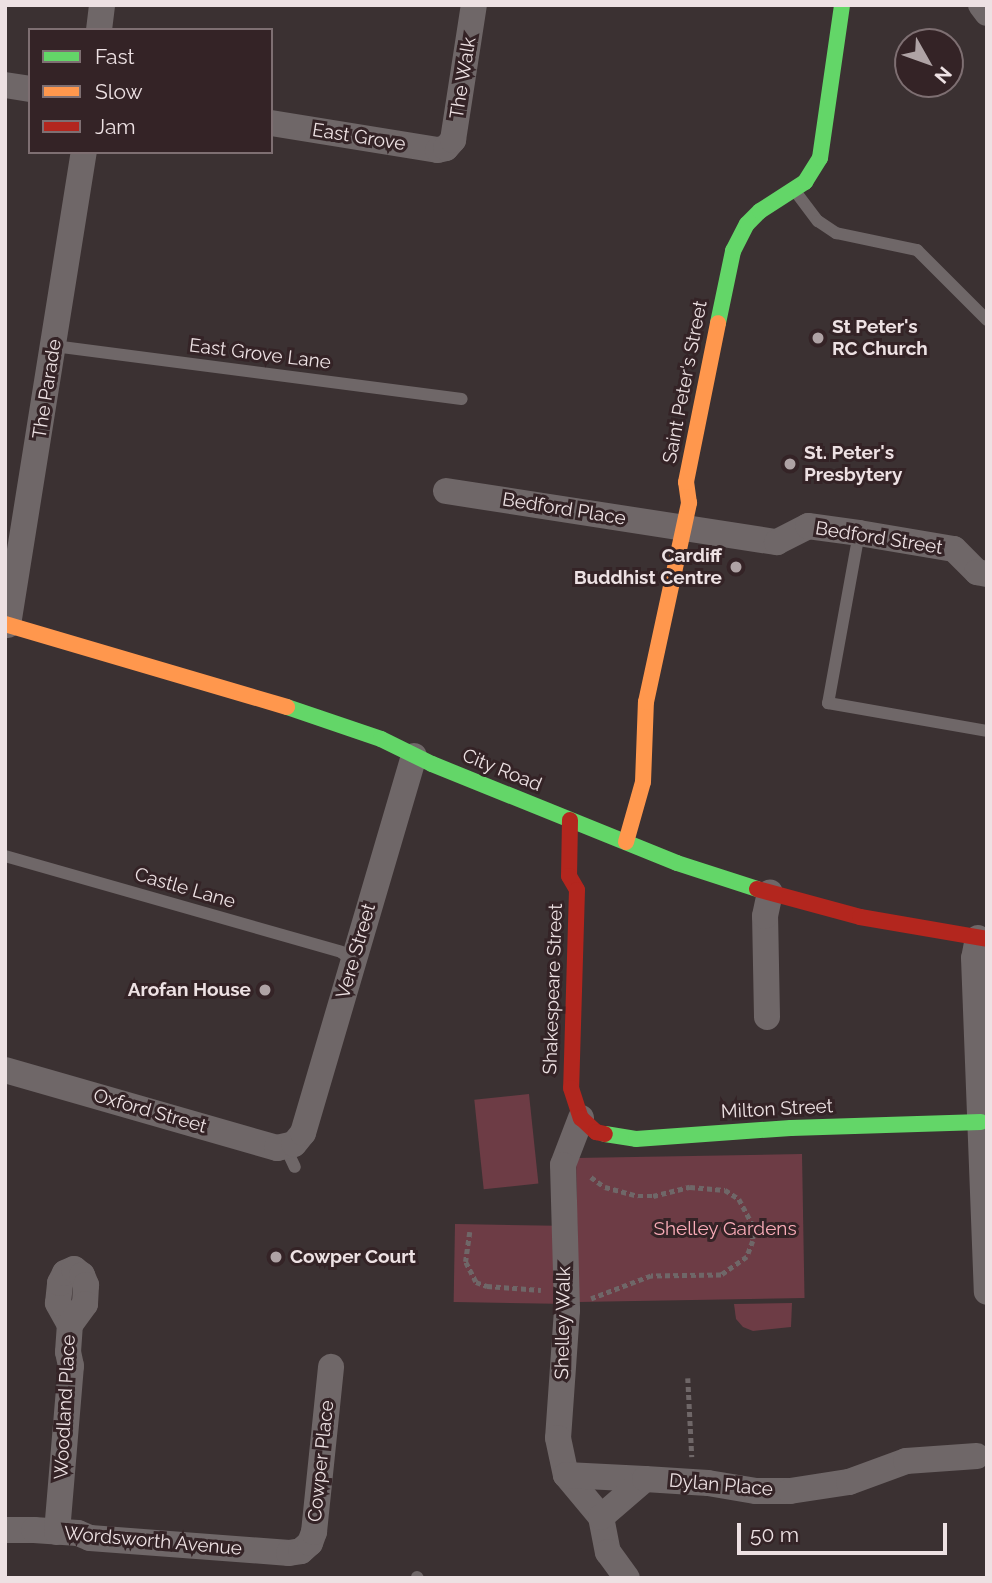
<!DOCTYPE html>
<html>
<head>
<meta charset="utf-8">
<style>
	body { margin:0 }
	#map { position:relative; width:992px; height:1583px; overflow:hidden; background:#3b3132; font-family:Raleway,sans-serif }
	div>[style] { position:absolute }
	.green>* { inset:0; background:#6d3c45; transform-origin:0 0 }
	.path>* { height:4.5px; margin-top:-2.25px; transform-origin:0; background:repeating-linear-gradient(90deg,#6f6768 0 5px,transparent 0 8.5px) }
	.lane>* { height:12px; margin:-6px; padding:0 6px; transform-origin:6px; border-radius:6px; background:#6f6768 }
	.street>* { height:26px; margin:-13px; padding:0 13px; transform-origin:13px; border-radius:13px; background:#6f6768 }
	.fast>* { height:16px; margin:-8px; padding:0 8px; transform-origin:8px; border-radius:8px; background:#63d668 }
	.slow>* { height:16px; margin:-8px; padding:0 8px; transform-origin:8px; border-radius:8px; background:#ff974d }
	.jam>* { height:16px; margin:-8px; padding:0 8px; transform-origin:8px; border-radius:8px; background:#b3261e }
	.dots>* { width:19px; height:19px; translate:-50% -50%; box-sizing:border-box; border:4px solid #342326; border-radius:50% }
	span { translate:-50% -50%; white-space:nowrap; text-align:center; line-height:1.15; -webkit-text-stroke:6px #342326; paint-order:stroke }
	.street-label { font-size:19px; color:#ede1e3 }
	.poi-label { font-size:19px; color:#ede1e3; font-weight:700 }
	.left { translate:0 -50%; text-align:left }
	.right { translate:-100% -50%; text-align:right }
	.park-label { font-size:19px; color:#faacb8 }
	.frame { position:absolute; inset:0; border:7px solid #ede1e3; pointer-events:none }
	.legend { position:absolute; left:28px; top:28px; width:245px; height:126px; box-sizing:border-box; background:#342326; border:2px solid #7e6f72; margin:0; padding:9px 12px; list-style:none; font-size:21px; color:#ede1e3 }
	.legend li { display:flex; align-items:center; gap:14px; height:35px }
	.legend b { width:35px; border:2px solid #7e6f72 }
	.north { position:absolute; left:894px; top:28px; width:70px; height:70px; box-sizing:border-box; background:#342326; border:2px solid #7e6f72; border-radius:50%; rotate:130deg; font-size:19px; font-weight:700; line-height:28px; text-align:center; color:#ede1e3 }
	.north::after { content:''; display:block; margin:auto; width:24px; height:32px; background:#afa3a5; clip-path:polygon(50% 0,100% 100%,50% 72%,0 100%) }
	.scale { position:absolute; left:737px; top:1523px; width:210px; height:32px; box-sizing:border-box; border:4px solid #ede1e3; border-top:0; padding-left:9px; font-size:21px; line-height:24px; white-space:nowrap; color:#ede1e3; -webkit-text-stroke:5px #342326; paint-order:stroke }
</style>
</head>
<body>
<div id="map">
	<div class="green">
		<i style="left:529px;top:1094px;width:90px;height:55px;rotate:84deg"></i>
		<i style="left:802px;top:1154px;width:144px;height:226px;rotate:89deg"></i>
		<i style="left:455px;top:1224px;width:101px;height:78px;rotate:1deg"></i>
		<i style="clip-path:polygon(792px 1303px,791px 1327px,753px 1331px,743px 1327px,736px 1319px,734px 1304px)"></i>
	</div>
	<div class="path">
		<i style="left:591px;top:1177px;width:17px;rotate:36deg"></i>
		<i style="left:605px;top:1187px;width:34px;rotate:15deg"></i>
		<i style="left:638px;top:1196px;width:15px"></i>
		<i style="left:653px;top:1196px;width:38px;rotate:-14deg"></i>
		<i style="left:690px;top:1187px;width:35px;rotate:5deg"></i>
		<i style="left:725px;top:1190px;width:17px;rotate:33deg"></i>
		<i style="left:739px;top:1199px;width:30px;rotate:62deg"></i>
		<i style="left:753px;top:1225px;width:16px;rotate:90deg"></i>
		<i style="left:753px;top:1241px;width:17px;rotate:111deg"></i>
		<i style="left:747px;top:1257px;width:32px;rotate:145deg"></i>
		<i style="left:721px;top:1275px;width:70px;rotate:179.2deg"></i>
		<i style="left:651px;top:1276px;width:64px;rotate:159deg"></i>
		<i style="left:470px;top:1232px;width:30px;rotate:98deg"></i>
		<i style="left:466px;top:1262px;width:22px;rotate:63deg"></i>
		<i style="left:476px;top:1282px;width:12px;rotate:20deg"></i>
		<i style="left:487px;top:1286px;width:54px;rotate:4.2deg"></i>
		<i style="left:688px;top:1378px;width:79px;rotate:87.1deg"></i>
	</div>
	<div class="lane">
		<i style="left:795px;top:191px;width:38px;rotate:53deg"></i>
		<i style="left:818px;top:221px;width:22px;rotate:34deg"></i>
		<i style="left:836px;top:233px;width:83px;rotate:11.9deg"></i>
		<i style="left:917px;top:250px;width:99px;rotate:45deg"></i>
		<i style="left:54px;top:346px;width:411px;rotate:7.4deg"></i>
		<i style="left:859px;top:533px;width:173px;rotate:100.3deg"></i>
		<i style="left:828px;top:703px;width:161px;rotate:10deg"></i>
		<i style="left:5px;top:856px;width:349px;rotate:15.9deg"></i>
		<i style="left:341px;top:952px;width:15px;rotate:37deg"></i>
		<i style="left:285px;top:1146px;width:23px;rotate:65deg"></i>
		<i style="left:417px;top:1577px;width:1px;rotate:45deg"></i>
	</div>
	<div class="street">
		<i style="left:981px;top:5px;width:10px;rotate:53deg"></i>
		<i style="left:99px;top:30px;width:25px;rotate:-83deg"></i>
		<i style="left:5px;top:85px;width:25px;rotate:9deg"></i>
		<i style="left:271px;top:123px;width:169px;rotate:9.2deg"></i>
		<i style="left:438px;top:150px;width:8px;rotate:-14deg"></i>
		<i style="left:446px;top:148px;width:11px;rotate:-49deg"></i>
		<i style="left:453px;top:140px;width:137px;rotate:-81.2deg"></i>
		<i style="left:446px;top:491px;width:335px;rotate:8.8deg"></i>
		<i style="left:777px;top:542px;width:35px;rotate:-27deg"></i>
		<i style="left:808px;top:526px;width:51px;rotate:7.8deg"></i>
		<i style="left:859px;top:533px;width:96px;rotate:9.6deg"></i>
		<i style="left:954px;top:549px;width:33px;rotate:45deg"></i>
		<i style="left:977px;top:572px;width:10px;rotate:11deg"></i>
		<i style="left:8px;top:625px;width:479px;rotate:-80.9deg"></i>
		<i style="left:978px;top:938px;width:20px;rotate:101deg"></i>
		<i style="left:974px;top:958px;width:334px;rotate:87.8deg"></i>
		<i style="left:767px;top:1017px;width:101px;rotate:-91.1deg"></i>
		<i style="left:765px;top:916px;width:24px;rotate:-78deg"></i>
		<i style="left:5px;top:1070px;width:283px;rotate:16deg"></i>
		<i style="left:277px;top:1148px;width:17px;rotate:-13deg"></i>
		<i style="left:294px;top:1144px;width:14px;rotate:-51deg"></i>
		<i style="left:303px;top:1133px;width:393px;rotate:-73.6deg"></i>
		<i style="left:581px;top:1118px;width:50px;rotate:111deg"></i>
		<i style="left:563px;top:1165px;width:145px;rotate:88.4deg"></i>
		<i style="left:567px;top:1310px;width:128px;rotate:94deg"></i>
		<i style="left:558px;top:1438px;width:38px;rotate:78deg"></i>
		<i style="left:566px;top:1475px;width:55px;rotate:50.2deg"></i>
		<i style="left:601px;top:1517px;width:36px;rotate:79deg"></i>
		<i style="left:608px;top:1552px;width:32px;rotate:54deg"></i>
		<i style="left:566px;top:1475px;width:79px;rotate:2.9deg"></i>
		<i style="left:601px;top:1517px;width:58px;rotate:-40.8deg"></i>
		<i style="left:645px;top:1479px;width:63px;rotate:3.6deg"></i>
		<i style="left:708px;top:1483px;width:49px;rotate:9.5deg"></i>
		<i style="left:756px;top:1491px;width:34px"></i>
		<i style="left:790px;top:1491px;width:60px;rotate:-8.7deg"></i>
		<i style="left:849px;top:1482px;width:61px;rotate:-20.2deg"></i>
		<i style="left:906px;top:1461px;width:71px;rotate:-4deg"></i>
		<i style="left:5px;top:1530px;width:29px"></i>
		<i style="left:34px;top:1530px;width:44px;rotate:3.9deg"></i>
		<i style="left:78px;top:1533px;width:13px;rotate:23deg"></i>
		<i style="left:90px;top:1538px;width:200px;rotate:4.3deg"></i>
		<i style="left:289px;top:1553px;width:12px;rotate:-9deg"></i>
		<i style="left:301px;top:1551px;width:12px;rotate:-42deg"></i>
		<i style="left:310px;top:1543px;width:12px;rotate:-70deg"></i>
		<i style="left:314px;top:1532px;width:166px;rotate:-84.1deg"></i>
		<i style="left:57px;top:1532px;width:167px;rotate:-85.2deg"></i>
		<i style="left:71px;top:1366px;width:14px;rotate:-102deg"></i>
		<i style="left:68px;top:1352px;width:27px;rotate:-86deg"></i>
		<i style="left:70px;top:1325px;width:25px;rotate:-119deg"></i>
		<i style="left:58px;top:1303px;width:20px;rotate:-84deg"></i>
		<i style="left:60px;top:1283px;width:11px;rotate:-63deg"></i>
		<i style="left:65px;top:1273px;width:10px;rotate:-24deg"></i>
		<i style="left:74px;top:1269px;width:10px;rotate:37deg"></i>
		<i style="left:82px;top:1275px;width:11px;rotate:68deg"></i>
		<i style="left:86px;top:1285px;width:19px;rotate:93deg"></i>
		<i style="left:85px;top:1304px;width:26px;rotate:126deg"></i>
	</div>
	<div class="fast">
		<i style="left:718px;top:323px;width:74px;rotate:-78.2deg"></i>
		<i style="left:733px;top:251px;width:30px;rotate:-63deg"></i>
		<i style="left:747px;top:224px;width:18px;rotate:-45deg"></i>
		<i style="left:760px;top:211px;width:54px;rotate:-32.8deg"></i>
		<i style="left:805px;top:182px;width:28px;rotate:-58deg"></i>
		<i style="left:820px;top:158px;width:155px;rotate:-81.8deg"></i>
		<i style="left:287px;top:707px;width:99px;rotate:18.8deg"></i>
		<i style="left:381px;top:739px;width:57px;rotate:26.1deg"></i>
		<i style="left:432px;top:764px;width:264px;rotate:22deg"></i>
		<i style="left:677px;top:863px;width:84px;rotate:18deg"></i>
		<i style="left:605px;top:1134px;width:31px;rotate:9deg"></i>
		<i style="left:636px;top:1139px;width:155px;rotate:-4.1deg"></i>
		<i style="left:791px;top:1128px;width:190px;rotate:-1.8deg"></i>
	</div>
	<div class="slow">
		<i style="left:5px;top:624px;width:294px;rotate:16.4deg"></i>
		<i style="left:626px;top:842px;width:62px;rotate:-74.2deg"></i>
		<i style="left:643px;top:782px;width:80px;rotate:-87.9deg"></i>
		<i style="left:646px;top:702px;width:204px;rotate:-77.8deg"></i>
		<i style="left:689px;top:503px;width:21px;rotate:-98deg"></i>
		<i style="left:686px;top:482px;width:162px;rotate:-78.6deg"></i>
	</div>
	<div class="jam">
		<i style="left:570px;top:820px;width:56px;rotate:91deg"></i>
		<i style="left:569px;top:876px;width:16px;rotate:60deg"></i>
		<i style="left:577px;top:890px;width:198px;rotate:91.7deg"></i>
		<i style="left:571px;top:1088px;width:32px;rotate:72deg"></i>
		<i style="left:581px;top:1118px;width:21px;rotate:43deg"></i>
		<i style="left:596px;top:1132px;width:9px;rotate:13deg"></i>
		<i style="left:757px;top:889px;width:107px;rotate:15.2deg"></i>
		<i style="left:860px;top:917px;width:129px;rotate:9.8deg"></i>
	</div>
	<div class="dots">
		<i style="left:818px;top:338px;background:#afa3a5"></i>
		<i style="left:790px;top:464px;background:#afa3a5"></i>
		<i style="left:736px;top:567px;background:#afa3a5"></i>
		<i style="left:265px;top:990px;background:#afa3a5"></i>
		<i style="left:276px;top:1257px;background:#afa3a5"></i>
	</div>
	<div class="street-label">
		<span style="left:463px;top:78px;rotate:-81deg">The Walk</span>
		<span style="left:359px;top:137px;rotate:9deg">East Grove</span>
		<span style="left:260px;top:354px;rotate:7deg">East Grove Lane</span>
		<span style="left:685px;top:382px;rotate:-79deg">Saint Peter's Street</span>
		<span style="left:47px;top:389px;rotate:-81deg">The Parade</span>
		<span style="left:564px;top:509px;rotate:9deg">Bedford Place</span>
		<span style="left:879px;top:538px;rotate:9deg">Bedford Street</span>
		<span style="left:502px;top:770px;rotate:22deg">City Road</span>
		<span style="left:185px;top:888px;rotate:16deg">Castle Lane</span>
		<span style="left:356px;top:951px;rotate:-74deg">Vere Street</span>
		<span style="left:553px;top:989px;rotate:-88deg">Shakespeare Street</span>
		<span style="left:777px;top:1109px;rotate:-3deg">Milton Street</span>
		<span style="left:150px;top:1111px;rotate:16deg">Oxford Street</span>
		<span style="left:563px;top:1323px;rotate:-89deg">Shelley Walk</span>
		<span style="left:65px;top:1407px;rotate:-87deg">Woodland Place</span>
		<span style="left:321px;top:1461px;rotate:-84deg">Cowper Place</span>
		<span style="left:721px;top:1485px;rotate:5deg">Dylan Place</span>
		<span style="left:153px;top:1541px;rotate:5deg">Wordsworth Avenue</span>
	</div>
	<div class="poi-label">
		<span class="left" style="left:832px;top:338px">St Peter's<br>RC Church</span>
		<span class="left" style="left:804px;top:464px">St. Peter's<br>Presbytery</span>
		<span class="right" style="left:722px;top:567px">Cardiff<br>Buddhist Centre</span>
		<span class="right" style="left:251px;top:990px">Arofan House</span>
		<span class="left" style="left:290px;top:1257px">Cowper Court</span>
	</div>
	<div class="park-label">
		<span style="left:725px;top:1229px">Shelley Gardens</span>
	</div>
	<div class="frame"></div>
	<ul class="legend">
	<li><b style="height:9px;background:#63d668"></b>Fast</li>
	<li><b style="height:9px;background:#ff974d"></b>Slow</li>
	<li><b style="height:9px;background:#b3261e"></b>Jam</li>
	</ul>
	<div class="north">N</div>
	<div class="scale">50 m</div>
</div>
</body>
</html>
